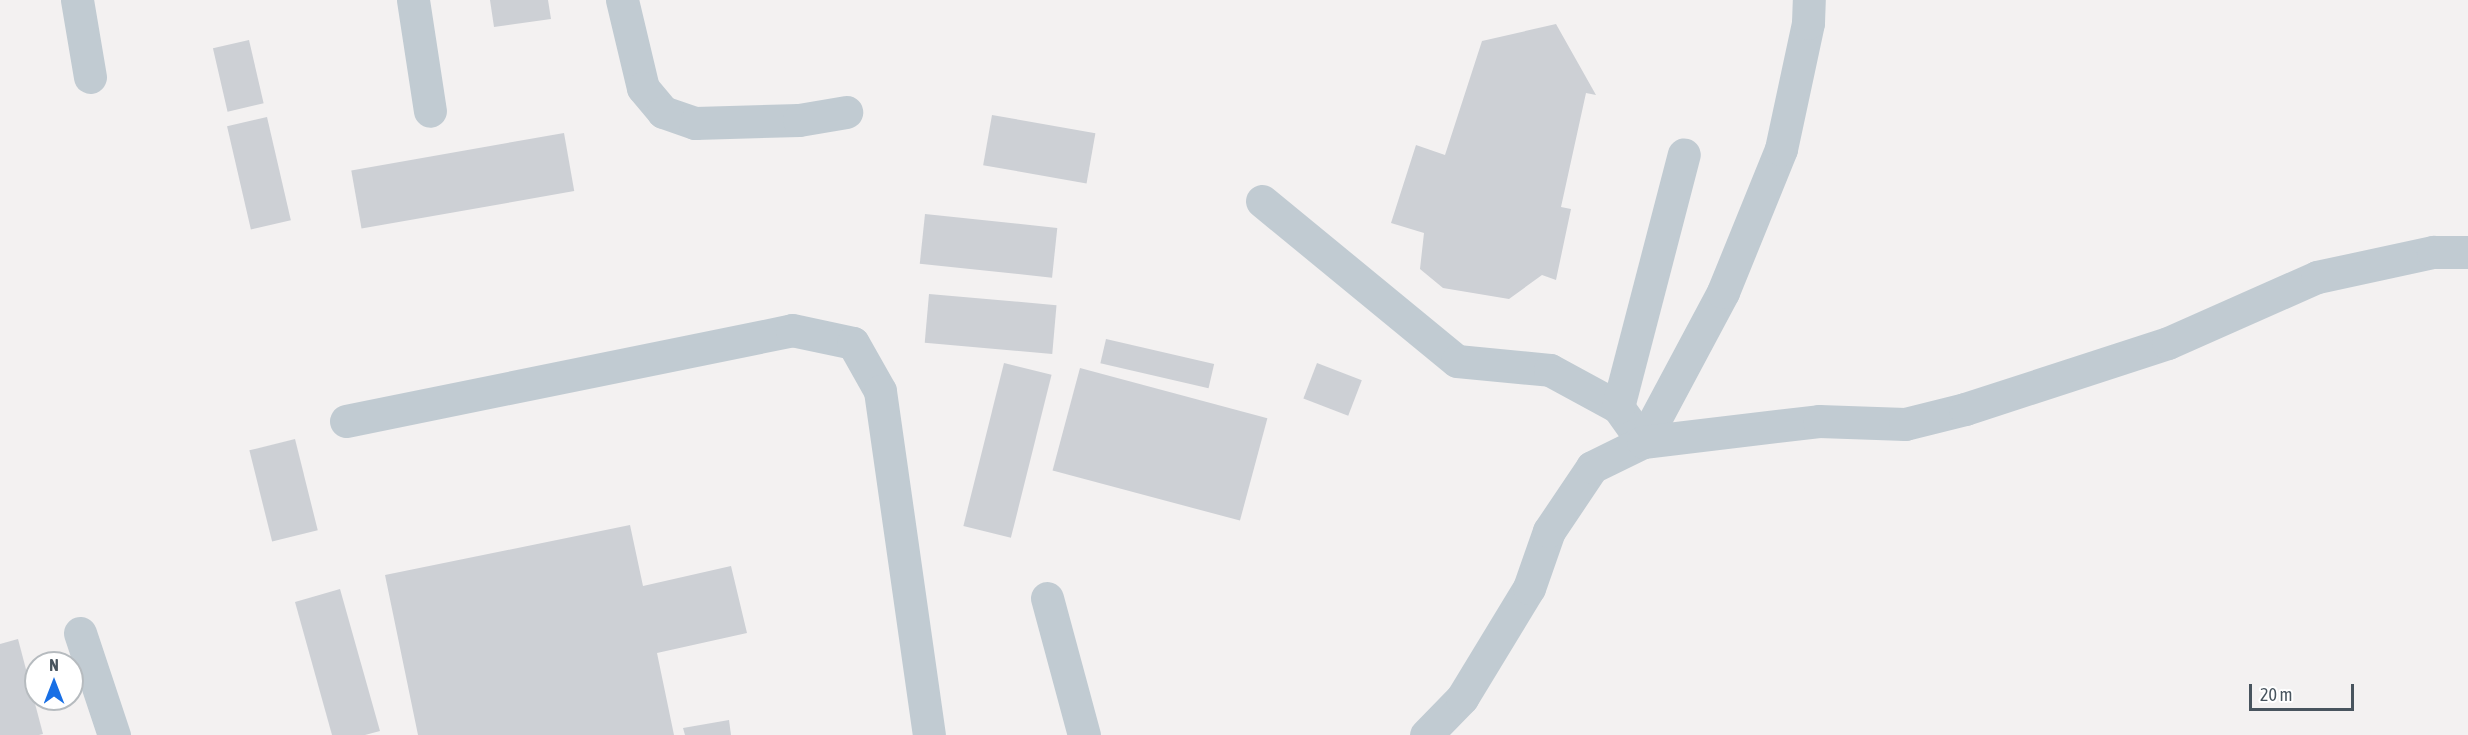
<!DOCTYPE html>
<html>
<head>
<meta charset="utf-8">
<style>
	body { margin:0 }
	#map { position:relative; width:2468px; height:735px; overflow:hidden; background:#f3f1f1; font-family:"Asap Condensed",sans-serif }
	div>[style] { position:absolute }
	.building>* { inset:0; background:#cdd0d5; transform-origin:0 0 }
	.minor>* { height:33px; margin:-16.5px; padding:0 16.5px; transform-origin:16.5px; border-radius:16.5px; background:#c1cbd2 }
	span { translate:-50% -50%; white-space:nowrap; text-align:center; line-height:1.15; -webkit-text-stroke:4.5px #fff; paint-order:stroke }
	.north { position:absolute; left:24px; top:651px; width:60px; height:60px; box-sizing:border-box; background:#fff; border:2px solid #b6bbbf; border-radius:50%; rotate:0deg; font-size:16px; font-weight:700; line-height:24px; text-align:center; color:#48545e }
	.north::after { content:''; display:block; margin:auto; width:21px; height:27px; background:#186fe5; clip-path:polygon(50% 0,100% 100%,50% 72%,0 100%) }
	.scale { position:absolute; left:2249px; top:684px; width:105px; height:27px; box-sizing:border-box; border:3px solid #48545e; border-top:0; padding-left:8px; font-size:18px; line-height:21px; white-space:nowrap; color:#48545e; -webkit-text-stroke:4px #fff; paint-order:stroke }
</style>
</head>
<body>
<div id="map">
	<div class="building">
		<i style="clip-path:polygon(490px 0,548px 0,551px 19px,494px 27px)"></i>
		<i style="clip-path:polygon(1556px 24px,1596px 95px,1586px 93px,1561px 207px,1571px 209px,1556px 280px,1542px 275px,1509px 299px,1443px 288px,1420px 269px,1424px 233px,1391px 223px,1416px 145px,1445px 155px,1482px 41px)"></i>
		<i style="left:249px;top:40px;width:65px;height:37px;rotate:77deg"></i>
		<i style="left:992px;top:115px;width:105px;height:51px;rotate:10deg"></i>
		<i style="left:267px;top:117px;width:106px;height:41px;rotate:77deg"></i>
		<i style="left:564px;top:133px;width:59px;height:216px;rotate:80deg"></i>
		<i style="left:925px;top:214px;width:133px;height:50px;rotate:6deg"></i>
		<i style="left:929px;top:294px;width:128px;height:49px;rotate:5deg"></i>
		<i style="left:1106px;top:339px;width:111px;height:25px;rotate:13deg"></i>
		<i style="left:1004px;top:363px;width:49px;height:168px;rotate:14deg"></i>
		<i style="left:1317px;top:363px;width:48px;height:38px;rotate:21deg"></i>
		<i style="left:1080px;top:368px;width:194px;height:106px;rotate:15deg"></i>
		<i style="left:295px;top:439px;width:94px;height:47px;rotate:76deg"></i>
		<i style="clip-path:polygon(630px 525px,643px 586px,731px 566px,747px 633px,657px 653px,674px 735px,418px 735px,385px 575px)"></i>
		<i style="clip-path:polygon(340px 589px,380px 731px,365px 735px,332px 735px,295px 602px)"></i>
		<i style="clip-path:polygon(18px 639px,43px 734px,39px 735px,0 735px,0 644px)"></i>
		<i style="clip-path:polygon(729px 720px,731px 735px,685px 735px,683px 728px)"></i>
	</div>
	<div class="minor">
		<i style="left:77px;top:0;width:78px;rotate:80.4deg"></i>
		<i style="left:413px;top:0;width:112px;rotate:81.3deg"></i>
		<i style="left:622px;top:0;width:90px;rotate:76.6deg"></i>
		<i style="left:643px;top:88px;width:31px;rotate:50deg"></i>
		<i style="left:663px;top:112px;width:34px;rotate:19deg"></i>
		<i style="left:695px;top:123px;width:104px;rotate:-1.7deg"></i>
		<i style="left:799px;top:120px;width:48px;rotate:-9.7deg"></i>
		<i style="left:1262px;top:201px;width:252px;rotate:39.4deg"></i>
		<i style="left:1457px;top:361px;width:93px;rotate:5.5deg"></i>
		<i style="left:1550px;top:370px;width:77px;rotate:28.6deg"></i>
		<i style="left:1618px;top:407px;width:43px;rotate:54.5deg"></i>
		<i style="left:1643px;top:442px;width:170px;rotate:-61.9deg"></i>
		<i style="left:1723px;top:292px;width:154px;rotate:-67.9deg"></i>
		<i style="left:1781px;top:149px;width:129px;rotate:-77.9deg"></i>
		<i style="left:1808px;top:23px;width:23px;rotate:-88deg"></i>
		<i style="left:1618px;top:407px;width:261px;rotate:-75.4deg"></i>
		<i style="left:346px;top:421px;width:455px;rotate:-11.5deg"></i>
		<i style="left:792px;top:330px;width:62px;rotate:12deg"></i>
		<i style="left:853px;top:343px;width:55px;rotate:60.6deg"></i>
		<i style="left:880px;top:391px;width:347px;rotate:81.9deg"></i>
		<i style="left:1047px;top:598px;width:142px;rotate:74.9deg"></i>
		<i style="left:80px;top:633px;width:108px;rotate:71.6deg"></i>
		<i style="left:1426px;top:735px;width:52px;rotate:-45.8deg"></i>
		<i style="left:1462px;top:698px;width:129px;rotate:-58.7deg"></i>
		<i style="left:1529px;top:588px;width:60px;rotate:-70.7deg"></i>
		<i style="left:1549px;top:531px;width:77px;rotate:-56.1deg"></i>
		<i style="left:1592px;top:467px;width:57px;rotate:-26.1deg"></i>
		<i style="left:1643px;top:442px;width:177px;rotate:-6.8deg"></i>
		<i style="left:1819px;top:421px;width:86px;rotate:2deg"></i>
		<i style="left:1905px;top:424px;width:62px;rotate:-14deg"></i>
		<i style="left:1965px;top:409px;width:213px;rotate:-18deg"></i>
		<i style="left:2168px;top:343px;width:163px;rotate:-23.9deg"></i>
		<i style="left:2317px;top:277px;width:119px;rotate:-12.2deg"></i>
		<i style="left:2433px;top:252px;width:35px"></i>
	</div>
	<div class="north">N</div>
	<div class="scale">20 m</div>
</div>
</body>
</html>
